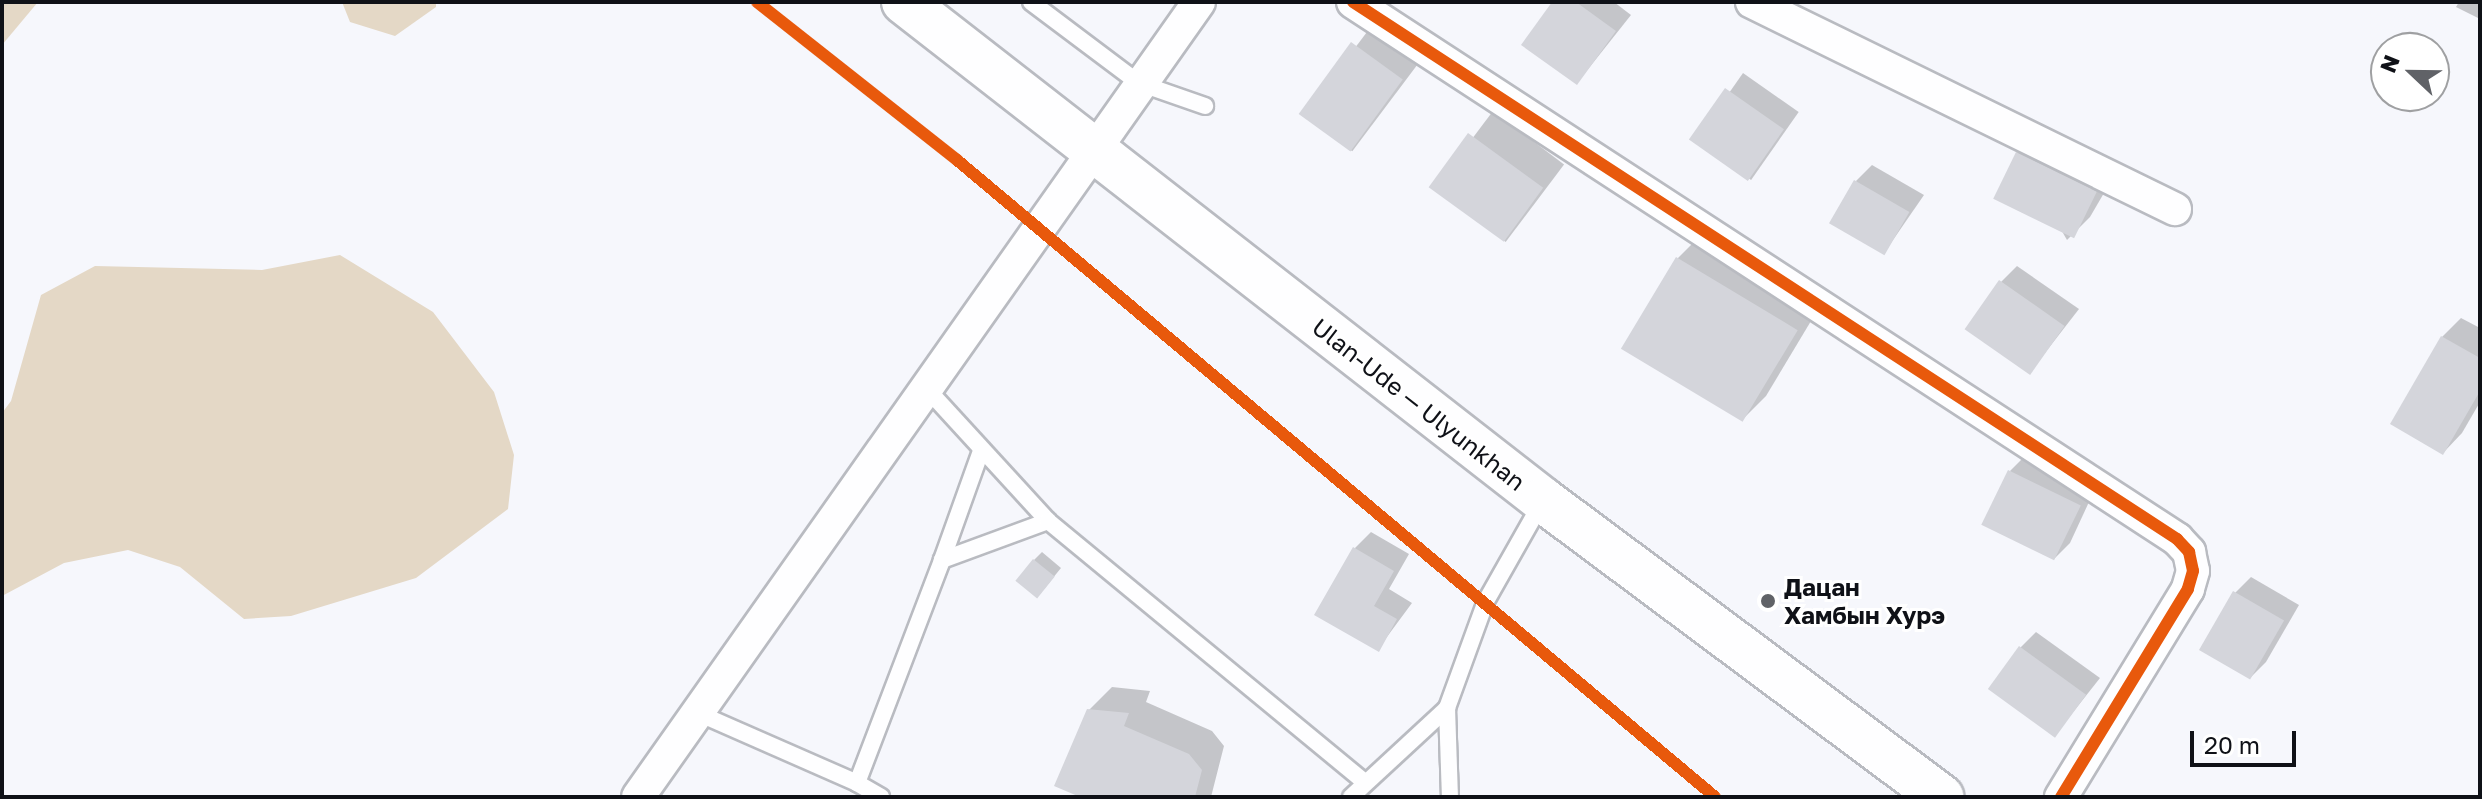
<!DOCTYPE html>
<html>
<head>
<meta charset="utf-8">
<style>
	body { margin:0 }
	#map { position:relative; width:2482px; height:799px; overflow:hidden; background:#f6f7fc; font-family:"Golos Text",sans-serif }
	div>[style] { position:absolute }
	.forest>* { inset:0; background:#e4d8c6 }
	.shadow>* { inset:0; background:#0003; transform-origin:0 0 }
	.building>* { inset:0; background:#d4d5db; transform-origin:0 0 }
	.roads { filter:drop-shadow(2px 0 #b9bbc1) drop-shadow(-2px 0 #b9bbc1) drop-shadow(0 2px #b9bbc1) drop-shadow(0 -2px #b9bbc1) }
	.service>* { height:16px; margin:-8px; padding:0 8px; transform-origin:8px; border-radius:8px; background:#fefeff }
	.minor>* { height:32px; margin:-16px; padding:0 16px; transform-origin:16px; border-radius:16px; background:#fefeff }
	.primary>* { height:44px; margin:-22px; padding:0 22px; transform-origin:22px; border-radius:22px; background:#fefeff }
	.cycleway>* { height:12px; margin:-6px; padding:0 6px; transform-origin:6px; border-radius:6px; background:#e8590c }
	.dots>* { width:22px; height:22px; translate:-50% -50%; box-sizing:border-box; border:4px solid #fff; border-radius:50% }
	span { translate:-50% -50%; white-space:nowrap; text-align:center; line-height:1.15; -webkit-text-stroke:6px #fff; paint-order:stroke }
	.street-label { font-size:24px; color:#0f1117 }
	.poi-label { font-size:24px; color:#0f1117; font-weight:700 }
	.left { translate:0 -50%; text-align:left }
	.frame { position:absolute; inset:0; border:4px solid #0f1117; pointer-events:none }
	.north { position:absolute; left:2370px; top:32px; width:80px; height:80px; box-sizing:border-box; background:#fff; border:2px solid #9fa0a2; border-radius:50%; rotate:292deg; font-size:22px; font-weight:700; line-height:32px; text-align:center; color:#0f1117 }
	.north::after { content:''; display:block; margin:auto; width:28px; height:36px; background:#606267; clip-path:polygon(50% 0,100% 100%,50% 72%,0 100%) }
	.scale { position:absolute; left:2190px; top:731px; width:106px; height:36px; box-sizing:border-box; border:4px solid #0f1117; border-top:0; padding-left:10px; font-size:24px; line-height:28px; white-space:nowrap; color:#0f1117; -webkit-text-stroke:6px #fff; paint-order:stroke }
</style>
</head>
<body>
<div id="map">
	<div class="forest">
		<i style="clip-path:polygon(2px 2px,38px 2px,2px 45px)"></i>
		<i style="clip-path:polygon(342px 2px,436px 2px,436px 7px,395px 36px,350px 22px)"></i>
		<i style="clip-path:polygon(340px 255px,433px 312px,494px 392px,514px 455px,508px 509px,416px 578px,291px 616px,244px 619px,180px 567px,128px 550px,64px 563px,2px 596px,2px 413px,11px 401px,41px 295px,95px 266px,262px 270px)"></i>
	</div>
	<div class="shadow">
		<i style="clip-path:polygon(1554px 2px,1614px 2px,1631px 15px,1577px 83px)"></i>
		<i style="clip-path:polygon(2459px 2px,2480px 2px,2480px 19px,2456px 7px)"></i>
		<i style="left:1376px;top:20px;width:60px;height:119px;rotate:37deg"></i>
		<i style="left:1743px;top:73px;width:68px;height:83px;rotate:35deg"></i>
		<i style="left:1493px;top:111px;width:89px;height:97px;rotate:37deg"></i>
		<i style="clip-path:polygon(2040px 130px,2118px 169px,2090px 217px,2067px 240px,2017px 153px)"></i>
		<i style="clip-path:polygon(1872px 165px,1924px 195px,1884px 253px,1856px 181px)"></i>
		<i style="clip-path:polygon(1701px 235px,1820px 306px,1766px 396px,1743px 419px,1624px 348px,1678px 258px)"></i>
		<i style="clip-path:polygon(2017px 266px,2079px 309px,2030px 372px,2001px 282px)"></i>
		<i style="clip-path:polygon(2461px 318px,2480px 328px,2480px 402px,2462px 433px,2443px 453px,2442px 337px)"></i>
		<i style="clip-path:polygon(2026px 455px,2095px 489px,2070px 543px,2054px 559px,2010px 471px)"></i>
		<i style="clip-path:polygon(1371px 532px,1409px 554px,1389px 589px,1412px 603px,1378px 649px,1355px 548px)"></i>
		<i style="clip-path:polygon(1042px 552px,1061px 568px,1044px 589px,1034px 560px)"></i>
		<i style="clip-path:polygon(2251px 577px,2299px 605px,2266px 662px,2250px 678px,2235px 593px)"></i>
		<i style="clip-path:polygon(2036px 632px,2100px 678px,2055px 735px,2020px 648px)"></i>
		<i style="clip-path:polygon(1112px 687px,1150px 691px,1146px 702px,1212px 731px,1224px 746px,1211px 797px,1085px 797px,1089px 710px)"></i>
	</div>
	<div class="building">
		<i style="clip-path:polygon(1552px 2px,1576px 2px,1616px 31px,1577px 85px,1521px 45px)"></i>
		<i style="left:1351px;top:42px;width:64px;height:89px;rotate:36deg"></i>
		<i style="left:1725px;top:88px;width:72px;height:63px;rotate:35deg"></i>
		<i style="left:1468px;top:133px;width:93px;height:67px;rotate:36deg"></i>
		<i style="left:2016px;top:152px;width:90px;height:52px;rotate:26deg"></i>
		<i style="left:1854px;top:180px;width:64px;height:50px;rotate:30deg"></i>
		<i style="left:1676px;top:257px;width:142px;height:107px;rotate:31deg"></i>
		<i style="left:1999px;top:280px;width:80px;height:60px;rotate:35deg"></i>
		<i style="clip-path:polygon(2441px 336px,2480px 358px,2480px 391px,2443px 455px,2390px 424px)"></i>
		<i style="left:2008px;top:470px;width:81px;height:61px;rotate:26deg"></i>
		<i style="clip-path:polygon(1353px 547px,1394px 571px,1374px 606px,1397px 619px,1379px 652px,1314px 615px)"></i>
		<i style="left:1033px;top:559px;width:28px;height:28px;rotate:39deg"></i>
		<i style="left:2233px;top:591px;width:59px;height:68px;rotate:30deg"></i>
		<i style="left:2019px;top:646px;width:83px;height:53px;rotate:36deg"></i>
		<i style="clip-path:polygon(1087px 709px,1129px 713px,1124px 726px,1189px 754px,1202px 770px,1195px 797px,1080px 797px,1054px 786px)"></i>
	</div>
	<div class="roads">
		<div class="service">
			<i style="left:1031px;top:2px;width:135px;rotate:36.9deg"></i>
			<i style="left:1139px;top:83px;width:70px;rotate:19.2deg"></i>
			<i style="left:928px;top:390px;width:178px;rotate:47.5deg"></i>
			<i style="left:942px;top:560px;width:116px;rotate:-70.3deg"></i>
			<i style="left:1447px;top:708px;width:89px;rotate:88.1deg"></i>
			<i style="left:700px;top:714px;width:171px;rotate:23.7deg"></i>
			<i style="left:857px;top:783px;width:239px;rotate:-69.1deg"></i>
			<i style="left:942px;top:560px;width:113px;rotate:-20.2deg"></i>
			<i style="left:1048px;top:521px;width:408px;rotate:39.5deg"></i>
			<i style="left:857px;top:783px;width:28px;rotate:30deg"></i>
			<i style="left:1351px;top:797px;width:131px;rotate:-42.8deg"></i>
			<i style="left:1447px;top:708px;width:114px;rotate:-70deg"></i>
			<i style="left:1486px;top:601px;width:114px;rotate:-60.5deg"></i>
		</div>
		<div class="minor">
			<i style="left:1353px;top:2px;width:984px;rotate:33.09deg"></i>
			<i style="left:2177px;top:539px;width:18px;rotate:47deg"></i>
			<i style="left:2189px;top:552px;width:19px;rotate:78deg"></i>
			<i style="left:2193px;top:571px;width:19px;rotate:106deg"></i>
			<i style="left:2188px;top:589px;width:244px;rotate:121.4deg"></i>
			<i style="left:1752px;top:2px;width:471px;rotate:26.1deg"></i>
			<i style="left:638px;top:797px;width:973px;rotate:-54.79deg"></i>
		</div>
		<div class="primary">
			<i style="left:904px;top:2px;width:810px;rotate:37.93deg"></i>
			<i style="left:1543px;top:500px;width:497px;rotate:36.7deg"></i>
		</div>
	</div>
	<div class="cycleway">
		<i style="left:757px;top:2px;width:255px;rotate:38.3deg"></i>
		<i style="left:957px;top:160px;width:990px;rotate:40.04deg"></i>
		<i style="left:1353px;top:2px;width:984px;rotate:33.09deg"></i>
		<i style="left:2177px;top:539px;width:18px;rotate:47deg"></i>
		<i style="left:2189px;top:552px;width:19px;rotate:78deg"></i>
		<i style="left:2193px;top:571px;width:19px;rotate:106deg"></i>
		<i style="left:2188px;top:589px;width:244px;rotate:121.4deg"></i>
	</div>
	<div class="dots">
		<i style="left:1768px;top:601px;background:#606267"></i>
	</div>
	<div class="street-label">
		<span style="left:1419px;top:404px;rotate:38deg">Ulan-Ude — Ulyunkhan</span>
	</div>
	<div class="poi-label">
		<span class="left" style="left:1784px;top:601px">Дацан<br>Хамбын Хурэ</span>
	</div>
	<div class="frame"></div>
	<div class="north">N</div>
	<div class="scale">20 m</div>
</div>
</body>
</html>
